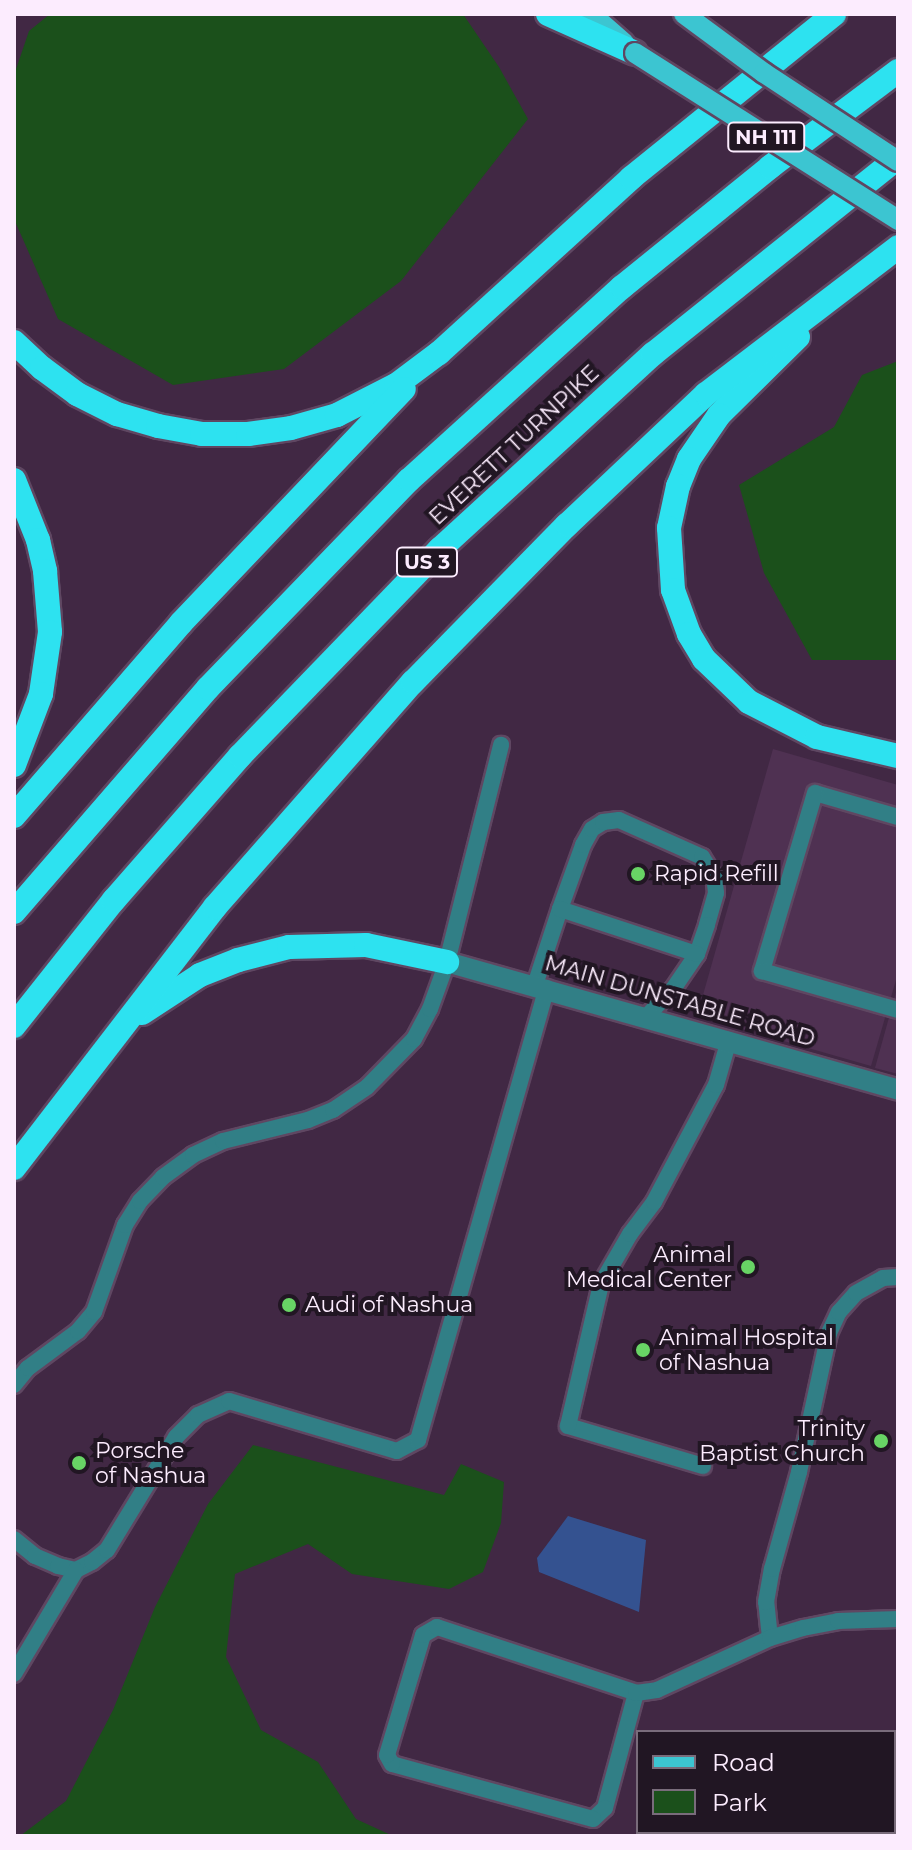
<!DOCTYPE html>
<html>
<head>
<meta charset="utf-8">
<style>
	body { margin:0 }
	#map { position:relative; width:912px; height:1850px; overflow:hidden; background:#412844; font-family:Montserrat,sans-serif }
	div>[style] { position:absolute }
	.built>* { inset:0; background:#4f3152 }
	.green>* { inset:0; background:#1b501b }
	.water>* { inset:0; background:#345290 }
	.roads { filter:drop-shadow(2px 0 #5f4762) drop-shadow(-2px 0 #5f4762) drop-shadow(0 2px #5f4762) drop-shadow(0 -2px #5f4762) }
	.service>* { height:16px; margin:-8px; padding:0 8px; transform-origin:8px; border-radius:8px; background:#317f86 }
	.tertiary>* { height:20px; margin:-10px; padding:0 10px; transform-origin:10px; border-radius:10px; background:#317f86 }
	.primary>* { height:20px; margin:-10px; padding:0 10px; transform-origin:10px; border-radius:10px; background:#3cc5d1 }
	.motorway>* { height:24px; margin:-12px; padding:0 12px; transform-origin:12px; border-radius:12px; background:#2de2f0 }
	.bridges { filter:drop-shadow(2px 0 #5f4762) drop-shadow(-2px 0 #5f4762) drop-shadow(0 2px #5f4762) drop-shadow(0 -2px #5f4762) }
	.primary-bridge>* { height:20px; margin:-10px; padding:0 10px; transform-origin:10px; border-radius:10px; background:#3cc5d1 }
	.dots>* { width:22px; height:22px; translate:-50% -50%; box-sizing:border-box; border:4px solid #211623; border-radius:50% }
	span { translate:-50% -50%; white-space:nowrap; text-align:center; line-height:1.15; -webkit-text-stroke:8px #211623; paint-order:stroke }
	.shield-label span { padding:2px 6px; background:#211623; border:2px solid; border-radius:6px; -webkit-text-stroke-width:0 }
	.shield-label { font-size:20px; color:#fcecfe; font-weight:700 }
	.street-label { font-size:22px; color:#fcecfe }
	.poi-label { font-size:22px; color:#fcecfe }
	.left { translate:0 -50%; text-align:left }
	.right { translate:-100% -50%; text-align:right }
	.frame { position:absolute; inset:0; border:16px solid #fcecfe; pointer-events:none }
	.legend { position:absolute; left:636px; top:1730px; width:260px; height:104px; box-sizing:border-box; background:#211623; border:2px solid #796c7b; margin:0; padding:10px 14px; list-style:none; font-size:24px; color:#fcecfe }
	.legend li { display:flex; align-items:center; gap:16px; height:40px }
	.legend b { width:40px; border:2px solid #796c7b }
</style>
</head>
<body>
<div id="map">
	<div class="built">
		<i style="clip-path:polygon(773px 749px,898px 785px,898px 973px,871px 1066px,697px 1016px)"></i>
		<i style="clip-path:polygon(898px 985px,898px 1074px,875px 1068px)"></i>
	</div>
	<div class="green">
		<i style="clip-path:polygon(50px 14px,463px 14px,499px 67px,528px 119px,401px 281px,284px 369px,173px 385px,58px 319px,14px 219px,14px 75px,29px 31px)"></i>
		<i style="clip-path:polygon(898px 361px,898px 660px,812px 660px,764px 573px,739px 485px,834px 427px,862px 375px)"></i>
		<i style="clip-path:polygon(253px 1445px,444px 1495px,461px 1464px,504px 1482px,501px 1523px,483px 1572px,449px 1589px,352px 1574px,308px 1544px,235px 1574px,226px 1657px,261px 1730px,318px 1762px,356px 1819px,393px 1836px,20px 1836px,66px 1801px,113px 1710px,155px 1607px,208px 1504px)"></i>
	</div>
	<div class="water">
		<i style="clip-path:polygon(568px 1516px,646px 1540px,639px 1612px,539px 1572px,537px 1558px)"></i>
	</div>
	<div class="roads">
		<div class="service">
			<i style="left:898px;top:817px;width:86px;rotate:-163.9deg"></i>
			<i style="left:815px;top:793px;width:186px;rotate:106.6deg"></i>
			<i style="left:762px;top:971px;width:141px;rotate:16deg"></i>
			<i style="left:560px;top:909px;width:68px;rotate:-70.2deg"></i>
			<i style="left:583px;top:845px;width:18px;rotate:-61deg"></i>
			<i style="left:592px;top:829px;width:13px;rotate:-32deg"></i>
			<i style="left:603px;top:822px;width:16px;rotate:-7deg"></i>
			<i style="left:619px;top:820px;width:91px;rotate:24deg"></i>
			<i style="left:702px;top:857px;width:22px;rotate:58deg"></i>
			<i style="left:714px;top:876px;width:17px;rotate:83deg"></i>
			<i style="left:716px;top:893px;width:33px;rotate:106deg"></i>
			<i style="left:707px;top:925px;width:31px;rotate:109deg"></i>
			<i style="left:697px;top:954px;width:42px;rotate:124.4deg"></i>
			<i style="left:673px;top:989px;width:39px;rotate:134deg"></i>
			<i style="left:535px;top:985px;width:80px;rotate:-71.8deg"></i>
			<i style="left:560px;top:909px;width:144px;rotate:18.2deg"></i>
			<i style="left:14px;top:1385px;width:22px;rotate:-51deg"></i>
			<i style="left:28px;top:1368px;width:62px;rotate:-36.5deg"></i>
			<i style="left:78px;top:1331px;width:25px;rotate:-50deg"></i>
			<i style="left:94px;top:1312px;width:92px;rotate:-70.4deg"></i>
			<i style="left:125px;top:1225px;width:28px;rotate:-58deg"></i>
			<i style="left:140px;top:1201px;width:33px;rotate:-46deg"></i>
			<i style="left:163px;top:1177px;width:37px;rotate:-36deg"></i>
			<i style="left:193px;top:1155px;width:33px;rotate:-25deg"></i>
			<i style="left:223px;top:1141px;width:88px;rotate:-13.9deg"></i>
			<i style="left:308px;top:1120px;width:27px;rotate:-22deg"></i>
			<i style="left:333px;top:1110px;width:41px;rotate:-34.1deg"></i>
			<i style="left:367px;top:1087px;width:67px;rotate:-45.6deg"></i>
			<i style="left:414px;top:1039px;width:34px;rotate:-62deg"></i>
			<i style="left:430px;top:1009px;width:50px;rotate:-70.1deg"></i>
			<i style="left:447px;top:962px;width:224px;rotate:-76deg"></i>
			<i style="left:703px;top:1466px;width:141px;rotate:-163.5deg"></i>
			<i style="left:568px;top:1426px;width:146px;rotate:-76.9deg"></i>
			<i style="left:601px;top:1284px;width:58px;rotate:-59.9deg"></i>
			<i style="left:630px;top:1234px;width:40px;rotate:-53deg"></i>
			<i style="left:654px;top:1202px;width:132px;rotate:-62.1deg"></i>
			<i style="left:716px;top:1085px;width:47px;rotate:-73.9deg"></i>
			<i style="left:14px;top:1539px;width:27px;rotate:39deg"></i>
			<i style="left:35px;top:1556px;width:25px;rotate:23deg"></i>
			<i style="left:58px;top:1566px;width:18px;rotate:13deg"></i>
			<i style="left:76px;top:1570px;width:18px;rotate:-27deg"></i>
			<i style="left:92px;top:1562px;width:19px;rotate:-39deg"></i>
			<i style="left:107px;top:1550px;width:132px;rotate:-58.6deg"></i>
			<i style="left:176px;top:1437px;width:31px;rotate:-45deg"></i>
			<i style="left:198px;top:1415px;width:34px;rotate:-24deg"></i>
			<i style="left:229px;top:1401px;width:175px;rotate:16.6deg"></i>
			<i style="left:397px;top:1451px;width:24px;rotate:-28deg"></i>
			<i style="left:418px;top:1440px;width:470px;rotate:-74.1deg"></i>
			<i style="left:770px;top:1638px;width:36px;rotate:-96deg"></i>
			<i style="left:766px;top:1602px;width:34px;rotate:-80deg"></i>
			<i style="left:772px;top:1569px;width:101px;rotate:-74.4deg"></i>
			<i style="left:799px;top:1472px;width:142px;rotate:-77.8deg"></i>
			<i style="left:829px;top:1333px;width:23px;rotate:-65deg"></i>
			<i style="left:839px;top:1312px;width:25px;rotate:-48deg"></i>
			<i style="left:856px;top:1293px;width:31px;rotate:-29deg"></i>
			<i style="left:883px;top:1278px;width:15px;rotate:-4deg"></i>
			<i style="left:14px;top:1674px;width:121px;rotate:-59.2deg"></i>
			<i style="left:636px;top:1693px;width:119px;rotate:105.1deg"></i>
			<i style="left:605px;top:1808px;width:16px;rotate:137deg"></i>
			<i style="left:593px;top:1819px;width:208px;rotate:-164.7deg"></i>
			<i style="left:392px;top:1764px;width:10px;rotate:-119deg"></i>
			<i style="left:387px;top:1755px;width:125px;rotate:-73.3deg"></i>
			<i style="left:423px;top:1635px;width:16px;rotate:-30deg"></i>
			<i style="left:437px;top:1627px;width:210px;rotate:18.3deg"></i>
			<i style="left:636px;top:1693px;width:21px;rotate:-8deg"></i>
			<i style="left:657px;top:1690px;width:124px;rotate:-24.7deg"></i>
			<i style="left:770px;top:1638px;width:34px;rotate:-17deg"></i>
			<i style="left:803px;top:1628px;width:36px;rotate:-11deg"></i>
			<i style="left:838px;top:1621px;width:60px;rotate:-1.9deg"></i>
		</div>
		<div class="tertiary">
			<i style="left:447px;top:962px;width:469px;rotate:15.8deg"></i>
		</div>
		<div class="primary">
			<i style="left:591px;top:14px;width:44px;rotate:41.3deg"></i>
		</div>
		<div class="motorway">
			<i style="left:548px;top:14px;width:95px;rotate:24.1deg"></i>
			<i style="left:798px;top:337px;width:111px;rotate:135.4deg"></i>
			<i style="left:719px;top:415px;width:53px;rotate:124.3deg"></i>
			<i style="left:689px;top:459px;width:29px;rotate:112deg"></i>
			<i style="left:678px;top:486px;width:43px;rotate:102.1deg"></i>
			<i style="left:669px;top:528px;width:62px;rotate:86.3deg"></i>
			<i style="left:673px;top:590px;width:47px;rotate:70deg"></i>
			<i style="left:689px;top:634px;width:29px;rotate:59deg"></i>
			<i style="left:704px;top:659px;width:62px;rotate:43.7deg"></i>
			<i style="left:749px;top:702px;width:76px;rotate:27.2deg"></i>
			<i style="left:817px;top:737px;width:83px;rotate:13.2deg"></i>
			<i style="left:14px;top:342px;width:38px;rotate:43deg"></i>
			<i style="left:42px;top:368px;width:44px;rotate:36.6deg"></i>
			<i style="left:77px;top:394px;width:45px;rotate:26.6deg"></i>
			<i style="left:117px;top:414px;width:43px;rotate:16.3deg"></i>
			<i style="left:158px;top:426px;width:45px;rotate:10.3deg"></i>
			<i style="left:202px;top:434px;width:46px"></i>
			<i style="left:248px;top:434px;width:43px;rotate:-7.9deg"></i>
			<i style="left:291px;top:428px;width:48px;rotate:-15.8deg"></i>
			<i style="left:337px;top:415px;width:66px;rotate:-27deg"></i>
			<i style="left:396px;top:385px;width:54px;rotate:-36.7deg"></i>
			<i style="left:439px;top:353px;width:260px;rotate:-42.3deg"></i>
			<i style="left:631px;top:178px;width:261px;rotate:-38.9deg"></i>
			<i style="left:14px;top:480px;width:65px;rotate:68.2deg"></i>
			<i style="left:38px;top:540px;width:32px;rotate:77deg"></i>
			<i style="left:45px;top:571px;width:61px;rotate:85.3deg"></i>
			<i style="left:50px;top:632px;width:63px;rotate:98.3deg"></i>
			<i style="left:41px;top:694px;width:76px;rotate:110.8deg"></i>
			<i style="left:14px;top:816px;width:255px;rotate:-49.1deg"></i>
			<i style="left:181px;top:623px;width:323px;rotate:-46.4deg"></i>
			<i style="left:14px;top:912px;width:296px;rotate:-49.1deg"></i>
			<i style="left:208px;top:688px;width:289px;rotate:-46deg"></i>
			<i style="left:409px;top:480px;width:287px;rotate:-42.2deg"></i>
			<i style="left:622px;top:287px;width:191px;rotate:-39deg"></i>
			<i style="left:770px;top:167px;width:160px;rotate:-36.9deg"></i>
			<i style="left:142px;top:1013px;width:69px;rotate:-33.2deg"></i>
			<i style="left:200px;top:975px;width:41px;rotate:-21.5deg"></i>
			<i style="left:238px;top:960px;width:53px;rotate:-14.3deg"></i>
			<i style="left:289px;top:947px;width:77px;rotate:-1.5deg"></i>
			<i style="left:366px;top:945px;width:83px;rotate:11.9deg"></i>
			<i style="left:14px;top:1026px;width:161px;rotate:-51.6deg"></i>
			<i style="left:114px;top:900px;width:191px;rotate:-48.8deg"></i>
			<i style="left:240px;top:756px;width:288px;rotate:-46deg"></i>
			<i style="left:440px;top:549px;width:289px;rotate:-42.5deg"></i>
			<i style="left:653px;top:354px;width:314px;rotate:-38.7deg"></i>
			<i style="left:14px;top:1168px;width:329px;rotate:-52.4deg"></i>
			<i style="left:215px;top:907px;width:300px;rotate:-48.7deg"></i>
			<i style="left:413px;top:682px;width:220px;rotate:-45.6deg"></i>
			<i style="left:567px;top:525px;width:191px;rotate:-43.3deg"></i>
			<i style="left:706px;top:394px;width:242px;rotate:-37.4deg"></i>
		</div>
	</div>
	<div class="bridges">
		<div class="primary-bridge">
			<i style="left:684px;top:14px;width:99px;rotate:36.4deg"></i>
			<i style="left:764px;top:73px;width:160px;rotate:33.3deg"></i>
			<i style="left:635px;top:53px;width:312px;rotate:32.4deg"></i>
		</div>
	</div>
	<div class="dots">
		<i style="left:638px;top:874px;background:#68d465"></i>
		<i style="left:748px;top:1267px;background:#68d465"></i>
		<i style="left:289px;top:1305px;background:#68d465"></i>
		<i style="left:643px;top:1350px;background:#68d465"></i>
		<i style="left:881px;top:1441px;background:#68d465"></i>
		<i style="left:79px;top:1463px;background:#68d465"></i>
	</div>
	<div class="shield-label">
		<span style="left:766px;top:137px">NH 111</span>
		<span style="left:427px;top:562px">US 3</span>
	</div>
	<div class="street-label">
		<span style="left:514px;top:445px;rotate:-43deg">EVERETT TURNPIKE</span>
		<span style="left:680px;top:1001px;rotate:16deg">MAIN DUNSTABLE ROAD</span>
	</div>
	<div class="poi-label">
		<span class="left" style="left:654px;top:874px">Rapid Refill</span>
		<span class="right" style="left:732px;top:1267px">Animal<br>Medical Center</span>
		<span class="left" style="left:305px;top:1305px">Audi of Nashua</span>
		<span class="left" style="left:659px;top:1350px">Animal Hospital<br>of Nashua</span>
		<span class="right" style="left:865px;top:1441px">Trinity<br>Baptist Church</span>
		<span class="left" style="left:95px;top:1463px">Porsche<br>of Nashua</span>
	</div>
	<div class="frame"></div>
	<ul class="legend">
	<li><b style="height:10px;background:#3cc5d1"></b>Road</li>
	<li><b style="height:22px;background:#1b501b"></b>Park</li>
	</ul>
</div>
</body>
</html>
